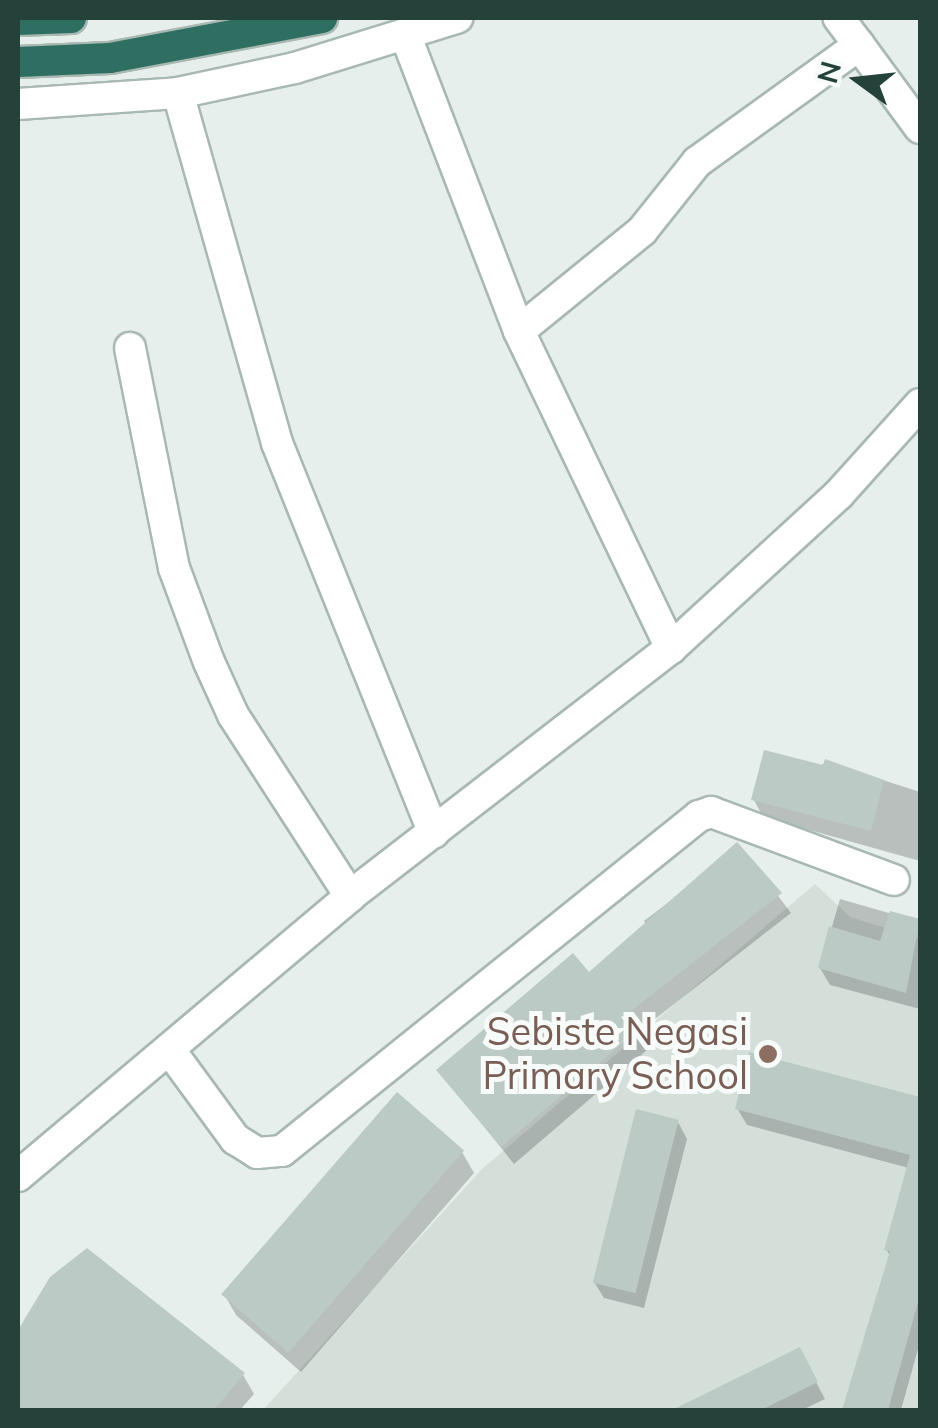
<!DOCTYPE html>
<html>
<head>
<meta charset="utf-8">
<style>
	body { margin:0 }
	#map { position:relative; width:938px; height:1428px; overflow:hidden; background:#e6efeb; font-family:Mulish,sans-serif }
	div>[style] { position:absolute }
	.built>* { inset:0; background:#d4dfda }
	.shadow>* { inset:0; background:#0003 }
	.building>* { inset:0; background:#bbcac4; transform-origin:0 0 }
	.roads { filter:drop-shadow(2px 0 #a8b8b2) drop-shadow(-2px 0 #a8b8b2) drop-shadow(0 2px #a8b8b2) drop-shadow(0 -2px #a8b8b2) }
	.minor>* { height:30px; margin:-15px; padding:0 15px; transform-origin:15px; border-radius:15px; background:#fff }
	.highway>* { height:30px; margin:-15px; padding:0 15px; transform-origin:15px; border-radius:15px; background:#2f6f62 }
	.dots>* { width:28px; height:28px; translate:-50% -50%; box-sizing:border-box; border:5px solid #f7fbf9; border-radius:50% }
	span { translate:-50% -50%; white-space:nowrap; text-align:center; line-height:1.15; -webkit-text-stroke:10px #f7fbf9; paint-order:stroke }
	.education-label { font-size:38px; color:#785e54 }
	.right { translate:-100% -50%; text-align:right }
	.frame { position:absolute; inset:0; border:20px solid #24423a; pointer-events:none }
	.north { position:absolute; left:808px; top:30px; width:100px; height:100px; -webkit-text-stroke:8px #f7fbf9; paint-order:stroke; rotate:285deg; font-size:28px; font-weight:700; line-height:40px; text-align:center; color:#24423a }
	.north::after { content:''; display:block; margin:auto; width:35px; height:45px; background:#24423a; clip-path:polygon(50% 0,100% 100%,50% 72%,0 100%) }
</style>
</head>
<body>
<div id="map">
	<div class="built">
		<i style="clip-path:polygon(815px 884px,850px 917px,920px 939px,920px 1410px,263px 1410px,482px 1169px)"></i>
	</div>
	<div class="shadow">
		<i style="clip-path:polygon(827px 762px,920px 792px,920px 861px,763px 817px,754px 800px)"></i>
		<i style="clip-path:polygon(741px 847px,791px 913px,637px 1033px,647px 1050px,514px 1164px,440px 1071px,589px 975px,647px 927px,644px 921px)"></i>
		<i style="clip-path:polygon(840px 899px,920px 922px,920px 1009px,830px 985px,820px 968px)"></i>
		<i style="clip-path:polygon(751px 1055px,920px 1100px,920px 1342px,901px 1410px,844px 1410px,891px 1257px,886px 1249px,909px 1168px,747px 1125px,737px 1108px)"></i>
		<i style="clip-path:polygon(678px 1122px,687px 1139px,644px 1308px,604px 1298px,594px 1282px)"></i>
		<i style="clip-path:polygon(462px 1152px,474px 1173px,301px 1372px,236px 1315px,224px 1294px)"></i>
		<i style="clip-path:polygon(52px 1278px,243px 1375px,254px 1394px,240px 1410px,18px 1410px,18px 1340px)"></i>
		<i style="clip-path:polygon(799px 1350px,825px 1399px,802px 1410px,678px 1410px)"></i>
	</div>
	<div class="building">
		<i style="clip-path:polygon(764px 750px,823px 765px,825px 759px,884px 780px,871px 831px,751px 800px)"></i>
		<i style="clip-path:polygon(737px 842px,782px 893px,626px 1015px,638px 1030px,501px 1147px,436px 1070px,573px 953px,589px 972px)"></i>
		<i style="clip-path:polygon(890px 911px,920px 919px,906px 993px,818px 968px,829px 926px,880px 941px)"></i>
		<i style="clip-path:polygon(749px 1052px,920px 1097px,920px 1295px,888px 1410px,842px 1410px,890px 1251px,884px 1250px,910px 1155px,735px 1109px)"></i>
		<i style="left:397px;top:1092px;width:89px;height:268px;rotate:41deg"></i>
		<i style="left:636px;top:1109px;width:44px;height:179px;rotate:14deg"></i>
		<i style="clip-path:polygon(87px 1248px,245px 1373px,214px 1410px,18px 1410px,18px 1330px,50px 1277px)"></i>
		<i style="clip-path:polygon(800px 1347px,818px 1382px,761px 1410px,672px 1410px)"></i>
	</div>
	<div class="roads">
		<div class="minor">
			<i style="left:405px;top:34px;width:318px;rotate:69deg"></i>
			<i style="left:519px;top:331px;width:352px;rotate:64.4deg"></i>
			<i style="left:859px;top:45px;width:103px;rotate:53.7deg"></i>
			<i style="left:178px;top:93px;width:364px;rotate:74.2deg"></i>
			<i style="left:277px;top:443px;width:420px;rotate:68.1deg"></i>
			<i style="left:18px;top:104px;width:160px;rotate:-3.9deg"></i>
			<i style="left:178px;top:93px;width:120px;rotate:-12.1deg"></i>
			<i style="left:295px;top:68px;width:170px;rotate:-17.2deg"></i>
			<i style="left:519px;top:331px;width:159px;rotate:-39.1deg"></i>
			<i style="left:642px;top:231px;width:88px;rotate:-51.4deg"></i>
			<i style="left:697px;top:162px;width:200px;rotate:-35.8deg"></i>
			<i style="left:859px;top:45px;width:34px;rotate:-127deg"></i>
			<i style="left:130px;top:348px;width:224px;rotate:78.7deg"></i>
			<i style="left:174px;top:568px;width:100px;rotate:69.6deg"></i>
			<i style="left:209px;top:662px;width:58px;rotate:65.6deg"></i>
			<i style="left:233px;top:715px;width:216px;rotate:57.1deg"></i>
			<i style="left:169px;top:1049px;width:112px;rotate:53.7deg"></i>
			<i style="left:235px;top:1139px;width:26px;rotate:32deg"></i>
			<i style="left:257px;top:1153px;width:25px;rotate:-5deg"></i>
			<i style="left:282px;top:1151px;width:535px;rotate:-38.78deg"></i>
			<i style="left:699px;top:816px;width:13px;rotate:-18deg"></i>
			<i style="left:711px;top:812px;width:195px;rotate:20.4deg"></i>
			<i style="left:18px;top:1176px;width:434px;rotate:-40.1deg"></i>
			<i style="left:350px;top:896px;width:406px;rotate:-37.7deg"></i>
			<i style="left:671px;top:648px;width:228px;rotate:-42.5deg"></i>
			<i style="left:839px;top:494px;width:121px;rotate:-48deg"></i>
		</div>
		<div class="highway">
			<i style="left:18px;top:20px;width:53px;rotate:-2.2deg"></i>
			<i style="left:18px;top:62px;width:92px;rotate:-2.5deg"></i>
			<i style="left:110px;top:58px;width:216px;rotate:-10.7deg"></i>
		</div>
	</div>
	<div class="dots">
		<i style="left:768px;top:1054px;background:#8d6e63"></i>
	</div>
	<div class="education-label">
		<span class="right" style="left:748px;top:1054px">Sebiste Negasi<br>Primary School</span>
	</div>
	<div class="frame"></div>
	<div class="north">N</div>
</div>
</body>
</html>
